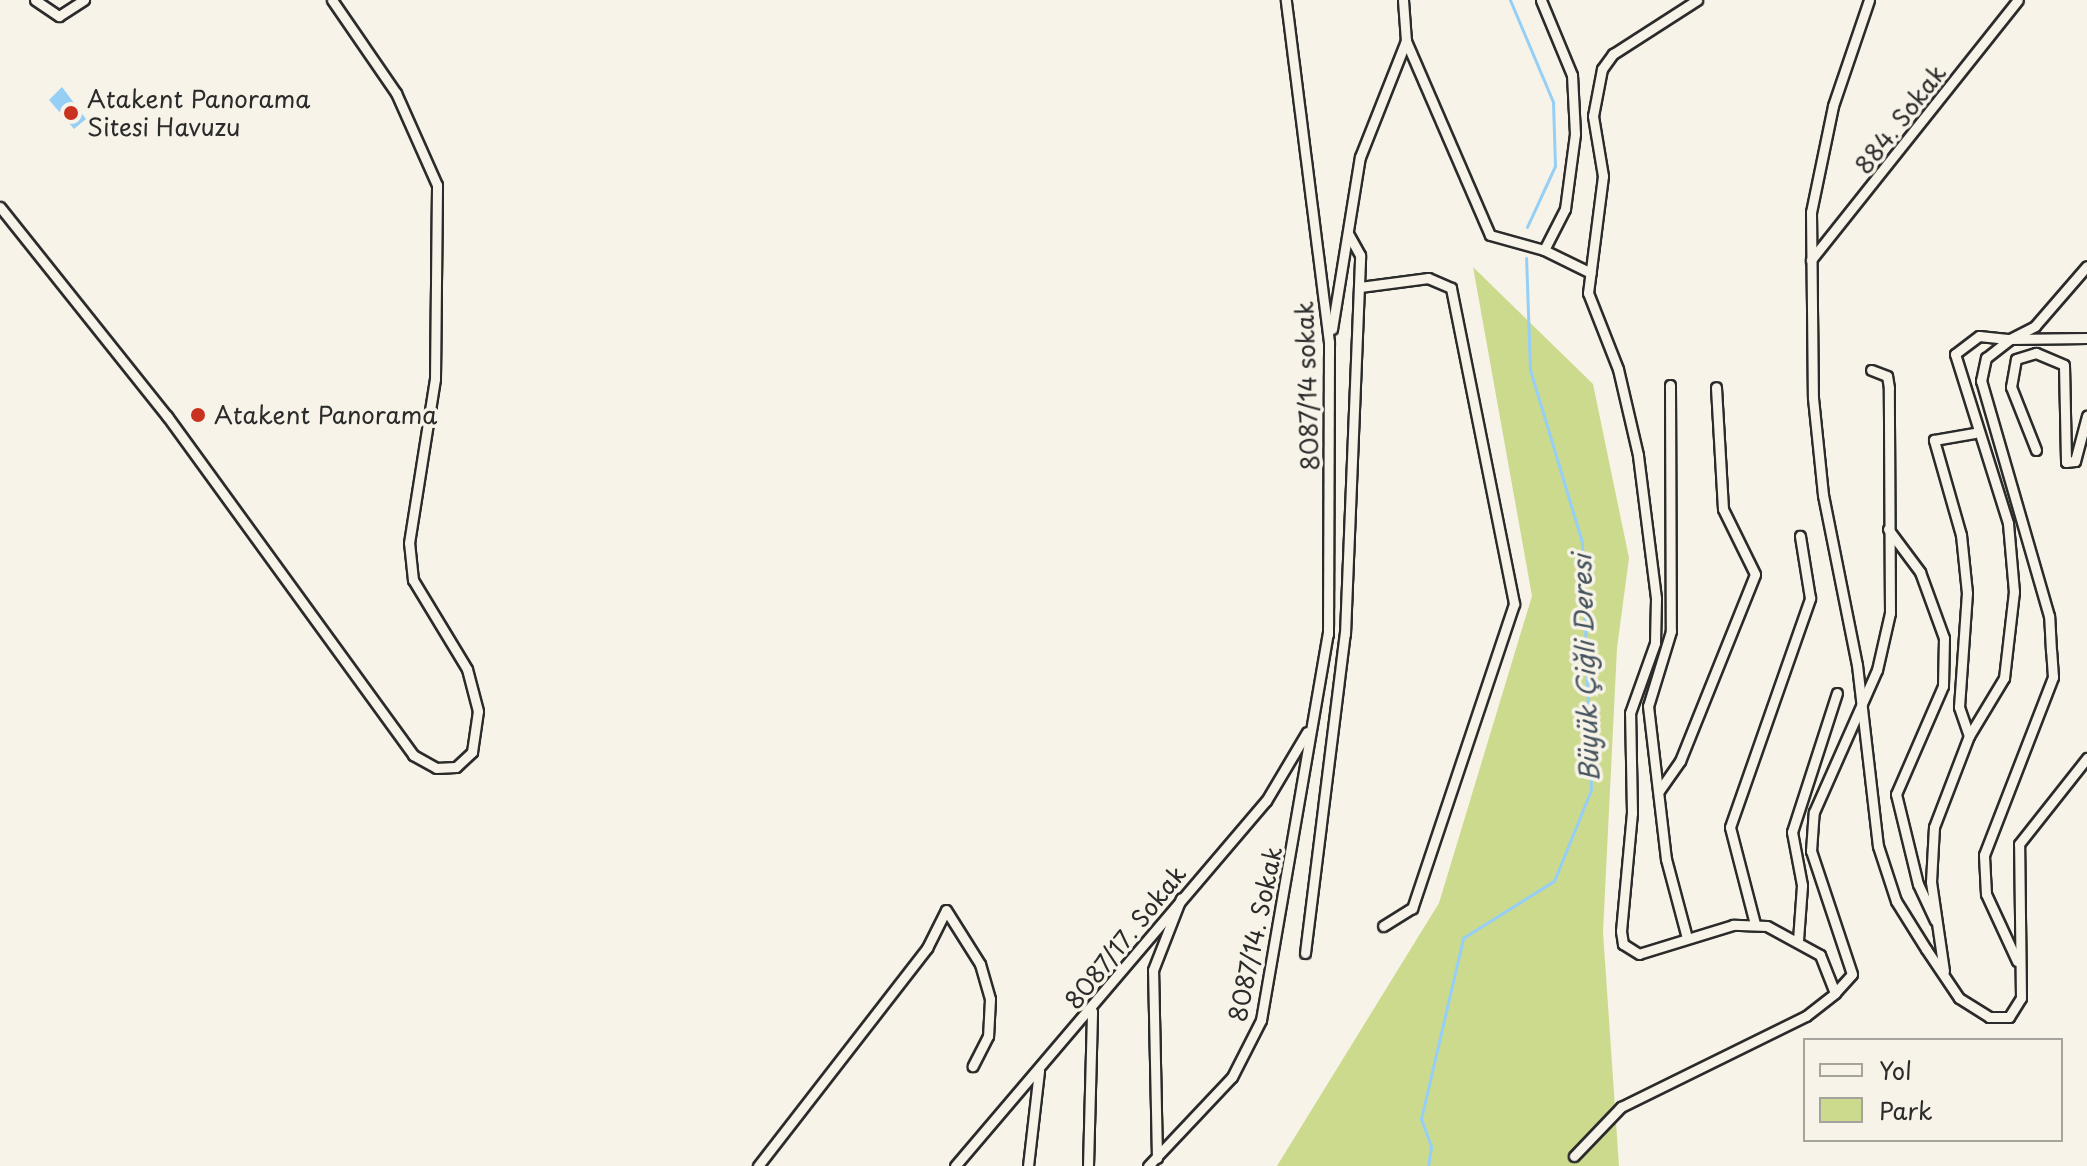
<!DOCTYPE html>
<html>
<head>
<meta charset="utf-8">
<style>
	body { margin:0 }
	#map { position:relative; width:2087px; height:1166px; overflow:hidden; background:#f7f3e8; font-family:"Playpen Sans",sans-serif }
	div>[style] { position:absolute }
	.green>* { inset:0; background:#ccda8e }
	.water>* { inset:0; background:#96cff6 }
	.stream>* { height:3px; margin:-1.5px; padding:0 1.5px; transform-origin:1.5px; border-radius:1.5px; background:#96cff6 }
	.roads { filter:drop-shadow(2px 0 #2b2b2b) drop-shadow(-2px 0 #2b2b2b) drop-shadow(0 2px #2b2b2b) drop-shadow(0 -2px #2b2b2b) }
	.minor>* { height:9px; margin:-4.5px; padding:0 4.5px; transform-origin:4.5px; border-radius:4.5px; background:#f7f3e8 }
	.dots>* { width:22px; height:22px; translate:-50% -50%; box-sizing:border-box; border:4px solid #f7f3e8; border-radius:50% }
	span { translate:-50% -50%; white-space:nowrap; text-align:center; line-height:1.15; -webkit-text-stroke:7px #f7f3e8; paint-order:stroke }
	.poi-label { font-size:24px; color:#2b2b2b }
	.left { translate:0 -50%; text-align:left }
	.street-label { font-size:24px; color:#2b2b2b }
	.water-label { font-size:26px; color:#46545e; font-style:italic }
	.legend { position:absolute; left:1803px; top:1038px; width:260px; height:104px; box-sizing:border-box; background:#f7f3e8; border:2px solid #a5a39c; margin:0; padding:10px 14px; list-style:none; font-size:24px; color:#2b2b2b }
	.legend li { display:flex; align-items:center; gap:16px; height:40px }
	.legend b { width:40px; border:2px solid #a5a39c }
</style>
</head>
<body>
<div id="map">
	<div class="green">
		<i style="clip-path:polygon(1473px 267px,1593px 384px,1629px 558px,1617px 648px,1603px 932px,1619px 1166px,1277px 1166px,1439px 903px,1532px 596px)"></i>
	</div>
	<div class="water">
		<i style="clip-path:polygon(62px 87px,86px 119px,74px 129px,49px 100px)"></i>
	</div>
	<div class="stream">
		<i style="left:1510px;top:0;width:111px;rotate:67.1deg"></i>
		<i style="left:1553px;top:102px;width:64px;rotate:88.2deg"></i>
		<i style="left:1555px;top:166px;width:67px;rotate:114.7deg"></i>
		<i style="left:1428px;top:1166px;width:20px;rotate:-81deg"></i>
		<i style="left:1431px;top:1146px;width:29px;rotate:-110deg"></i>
		<i style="left:1421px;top:1119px;width:186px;rotate:-76.9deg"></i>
		<i style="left:1463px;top:938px;width:107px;rotate:-32.1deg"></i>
		<i style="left:1554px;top:881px;width:98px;rotate:-67.9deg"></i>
		<i style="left:1591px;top:790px;width:248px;rotate:-92.1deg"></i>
		<i style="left:1582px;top:542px;width:180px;rotate:-106.8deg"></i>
		<i style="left:1530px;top:370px;width:112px;rotate:-92deg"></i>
	</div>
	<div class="roads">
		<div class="minor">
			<i style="left:35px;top:0;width:29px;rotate:34deg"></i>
			<i style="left:59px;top:16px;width:30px;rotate:-33deg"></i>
			<i style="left:1869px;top:0;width:112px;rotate:108.8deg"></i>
			<i style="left:1833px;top:106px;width:108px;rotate:101.7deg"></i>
			<i style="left:1811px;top:212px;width:186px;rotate:89.4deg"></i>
			<i style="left:1813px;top:398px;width:98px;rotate:84.1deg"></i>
			<i style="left:1823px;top:495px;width:173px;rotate:78.7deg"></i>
			<i style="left:1857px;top:665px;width:182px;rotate:83.4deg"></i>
			<i style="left:1878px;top:846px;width:58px;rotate:71.9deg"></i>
			<i style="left:1896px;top:901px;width:57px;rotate:58deg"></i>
			<i style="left:1926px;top:949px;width:59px;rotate:56deg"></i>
			<i style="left:1959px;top:998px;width:36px;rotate:32deg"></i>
			<i style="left:1989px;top:1017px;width:20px"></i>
			<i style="left:2009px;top:1017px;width:22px;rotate:-58deg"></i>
			<i style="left:2021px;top:998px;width:154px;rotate:-90.7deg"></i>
			<i style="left:2019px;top:844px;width:110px;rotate:-51.7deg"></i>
			<i style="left:1406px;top:41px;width:211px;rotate:66.6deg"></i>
			<i style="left:1490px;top:235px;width:56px;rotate:15.5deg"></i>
			<i style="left:1544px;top:250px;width:46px;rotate:-62.9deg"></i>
			<i style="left:1565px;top:209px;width:76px;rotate:-82.4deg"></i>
			<i style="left:1575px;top:134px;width:59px;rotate:-92.9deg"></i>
			<i style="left:1572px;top:75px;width:81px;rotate:-112.5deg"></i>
			<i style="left:0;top:207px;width:268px;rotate:51.4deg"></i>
			<i style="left:167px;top:416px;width:419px;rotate:54deg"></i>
			<i style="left:413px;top:755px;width:26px;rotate:29deg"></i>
			<i style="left:436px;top:768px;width:20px;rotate:-3deg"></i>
			<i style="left:456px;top:767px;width:22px;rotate:-43deg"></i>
			<i style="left:472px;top:752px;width:41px;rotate:-81.7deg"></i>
			<i style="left:478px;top:711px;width:43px;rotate:-104.7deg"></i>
			<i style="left:467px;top:669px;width:104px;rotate:-121.2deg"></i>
			<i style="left:413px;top:580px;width:37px;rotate:-96deg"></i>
			<i style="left:409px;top:543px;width:166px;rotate:-81deg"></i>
			<i style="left:435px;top:379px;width:194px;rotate:-89.4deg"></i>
			<i style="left:437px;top:185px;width:101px;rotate:-114deg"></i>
			<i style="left:396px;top:93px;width:113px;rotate:-124.5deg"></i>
			<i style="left:1544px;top:250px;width:52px;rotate:26.1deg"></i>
			<i style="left:1811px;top:260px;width:332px;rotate:-51.5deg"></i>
			<i style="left:1360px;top:287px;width:69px;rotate:-7.5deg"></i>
			<i style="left:1428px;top:278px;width:25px;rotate:23deg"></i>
			<i style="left:1451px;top:288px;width:322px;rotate:78.7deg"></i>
			<i style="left:1514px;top:604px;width:321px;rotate:108.5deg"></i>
			<i style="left:1412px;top:908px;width:34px;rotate:148deg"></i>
			<i style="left:1332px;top:329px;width:174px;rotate:-80.8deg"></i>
			<i style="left:1360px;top:157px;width:125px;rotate:-68.4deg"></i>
			<i style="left:1406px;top:41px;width:41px;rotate:-94.2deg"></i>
			<i style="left:1670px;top:385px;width:246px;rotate:89.8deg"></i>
			<i style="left:1671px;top:631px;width:78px;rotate:107deg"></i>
			<i style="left:1648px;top:706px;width:154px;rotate:83.3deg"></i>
			<i style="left:1666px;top:859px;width:82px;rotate:75.1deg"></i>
			<i style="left:2036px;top:450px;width:68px;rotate:-111.6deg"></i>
			<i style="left:2011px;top:387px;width:28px;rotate:-80deg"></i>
			<i style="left:2016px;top:359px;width:21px;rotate:-17deg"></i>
			<i style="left:2036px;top:353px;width:30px;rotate:23deg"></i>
			<i style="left:2064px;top:365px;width:97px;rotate:88.8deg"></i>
			<i style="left:2066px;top:462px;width:9px;rotate:-6deg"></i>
			<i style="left:2075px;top:461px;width:47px;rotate:-75.1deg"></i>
			<i style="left:1888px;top:529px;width:54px;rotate:53.3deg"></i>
			<i style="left:1920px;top:572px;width:70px;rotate:70deg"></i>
			<i style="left:1944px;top:638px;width:48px;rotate:91.2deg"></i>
			<i style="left:1943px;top:686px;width:118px;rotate:113.5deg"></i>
			<i style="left:1896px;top:794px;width:93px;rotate:76.3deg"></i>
			<i style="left:1918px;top:884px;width:40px;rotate:65deg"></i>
			<i style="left:1969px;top:736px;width:31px;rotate:-109deg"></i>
			<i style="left:1959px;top:707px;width:114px;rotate:-86deg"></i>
			<i style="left:1967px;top:593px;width:58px;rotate:-95.9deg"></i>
			<i style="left:1961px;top:535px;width:99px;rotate:-105.9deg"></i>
			<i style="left:1934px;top:440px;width:41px;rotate:-9.9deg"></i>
			<i style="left:1659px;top:791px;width:37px;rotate:-55deg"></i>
			<i style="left:1680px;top:761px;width:201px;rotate:-68.1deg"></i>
			<i style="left:1755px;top:574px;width:72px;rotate:-116.2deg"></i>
			<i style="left:1723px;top:509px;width:122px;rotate:-93.3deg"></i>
			<i style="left:946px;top:910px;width:64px;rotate:57.8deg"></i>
			<i style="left:980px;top:964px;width:36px;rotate:74deg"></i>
			<i style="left:990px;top:999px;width:37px;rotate:93deg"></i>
			<i style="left:988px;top:1036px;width:34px;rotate:117deg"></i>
			<i style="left:1755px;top:924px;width:100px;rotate:-104.5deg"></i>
			<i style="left:1730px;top:827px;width:243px;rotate:-70.7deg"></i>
			<i style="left:1810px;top:598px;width:63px;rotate:-99.2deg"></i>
			<i style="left:1798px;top:940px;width:55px;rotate:-85.8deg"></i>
			<i style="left:1802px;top:885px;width:54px;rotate:-100.7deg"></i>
			<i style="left:1792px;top:832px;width:146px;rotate:-72.1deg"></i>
			<i style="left:1305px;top:953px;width:321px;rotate:-82.9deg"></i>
			<i style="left:1345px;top:634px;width:379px;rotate:-87.7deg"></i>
			<i style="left:1360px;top:255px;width:25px;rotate:-119deg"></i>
			<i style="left:2017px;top:961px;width:74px;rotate:-114.8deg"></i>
			<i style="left:1986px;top:894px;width:39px;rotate:-93deg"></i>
			<i style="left:1984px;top:855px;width:191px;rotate:-68.8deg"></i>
			<i style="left:2053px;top:677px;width:26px;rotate:-94deg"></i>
			<i style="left:2051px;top:651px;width:35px;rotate:-93deg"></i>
			<i style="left:2049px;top:616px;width:245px;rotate:-106.1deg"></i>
			<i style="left:1981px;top:381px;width:24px;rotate:-78deg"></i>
			<i style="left:1986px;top:358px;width:31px;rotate:-38deg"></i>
			<i style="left:2010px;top:339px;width:77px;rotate:-0.7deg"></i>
			<i style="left:1944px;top:971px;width:90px;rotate:-98.3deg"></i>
			<i style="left:1931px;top:882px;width:55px;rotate:-86.9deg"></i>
			<i style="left:1934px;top:827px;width:97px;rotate:-69deg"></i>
			<i style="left:1969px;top:736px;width:68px;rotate:-58.9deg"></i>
			<i style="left:2004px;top:678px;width:87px;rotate:-83.4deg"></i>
			<i style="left:2014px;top:592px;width:69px;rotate:-95deg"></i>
			<i style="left:2008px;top:523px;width:177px;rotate:-107.4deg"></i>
			<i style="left:1955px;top:354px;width:30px;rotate:-37deg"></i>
			<i style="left:1979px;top:336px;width:31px;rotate:6deg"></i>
			<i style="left:2010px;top:339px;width:28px;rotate:-27deg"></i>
			<i style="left:2035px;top:326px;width:79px;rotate:-49.1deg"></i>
			<i style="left:1835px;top:993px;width:25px;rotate:-48deg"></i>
			<i style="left:1852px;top:974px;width:130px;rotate:-108.4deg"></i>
			<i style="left:1811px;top:851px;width:39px;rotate:-86deg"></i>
			<i style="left:1814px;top:812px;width:155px;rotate:-66.1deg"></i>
			<i style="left:1877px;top:670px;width:58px;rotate:-77.2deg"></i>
			<i style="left:1890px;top:613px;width:225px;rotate:-90.3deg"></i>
			<i style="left:1889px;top:388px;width:12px;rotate:-99deg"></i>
			<i style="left:1887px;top:376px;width:17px;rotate:-159deg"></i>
			<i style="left:1574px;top:1156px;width:68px;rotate:-46.2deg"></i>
			<i style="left:1621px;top:1107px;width:206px;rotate:-26.2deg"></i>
			<i style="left:1806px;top:1016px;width:37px;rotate:-38deg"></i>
			<i style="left:1835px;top:993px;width:41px;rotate:-111.5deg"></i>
			<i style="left:1820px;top:955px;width:60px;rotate:-151.3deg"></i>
			<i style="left:1767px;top:926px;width:34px;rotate:-178deg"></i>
			<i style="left:1733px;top:925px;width:98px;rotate:162.9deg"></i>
			<i style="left:1639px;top:954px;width:19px;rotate:-148deg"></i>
			<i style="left:1623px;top:944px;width:13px;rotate:-99deg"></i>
			<i style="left:1621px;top:931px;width:119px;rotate:-84.7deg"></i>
			<i style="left:1632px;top:813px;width:100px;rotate:-91.1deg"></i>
			<i style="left:1630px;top:713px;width:74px;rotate:-70.3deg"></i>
			<i style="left:1655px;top:643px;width:45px;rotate:-88.7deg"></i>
			<i style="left:1656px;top:598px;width:144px;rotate:-97.2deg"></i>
			<i style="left:1638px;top:455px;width:88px;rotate:-103.1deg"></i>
			<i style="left:1618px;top:369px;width:82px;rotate:-111.5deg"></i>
			<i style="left:1588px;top:293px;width:118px;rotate:-82.7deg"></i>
			<i style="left:1603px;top:176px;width:61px;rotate:-99.5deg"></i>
			<i style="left:1593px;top:116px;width:48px;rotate:-79.2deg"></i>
			<i style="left:1602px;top:69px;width:19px;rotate:-54deg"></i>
			<i style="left:1613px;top:54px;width:100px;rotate:-32.7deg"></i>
			<i style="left:1157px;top:1158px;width:188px;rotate:-91.2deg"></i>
			<i style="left:1153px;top:970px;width:77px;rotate:-68.7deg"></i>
			<i style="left:758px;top:1166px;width:276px;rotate:-52.2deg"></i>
			<i style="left:927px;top:948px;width:42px;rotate:-63.4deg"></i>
			<i style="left:955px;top:1166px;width:480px;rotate:-49.6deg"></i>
			<i style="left:1266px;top:801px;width:80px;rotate:-59.3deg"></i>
			<i style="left:1028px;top:1166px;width:96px;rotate:-83.4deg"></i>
			<i style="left:1088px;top:1166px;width:155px;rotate:-88.5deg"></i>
			<i style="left:1148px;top:1166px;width:122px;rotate:-46.7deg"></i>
			<i style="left:1232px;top:1077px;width:64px;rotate:-63deg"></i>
			<i style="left:1261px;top:1020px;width:392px;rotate:-80.2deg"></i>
			<i style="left:1328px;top:634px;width:292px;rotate:-89.8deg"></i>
			<i style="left:1329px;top:342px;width:345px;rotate:-97.2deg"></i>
		</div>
	</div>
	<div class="dots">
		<i style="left:71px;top:113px;background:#c8321e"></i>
		<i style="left:198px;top:415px;background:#c8321e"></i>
	</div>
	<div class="poi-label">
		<span class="left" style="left:87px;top:113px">Atakent Panorama<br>Sitesi Havuzu</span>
		<span class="left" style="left:214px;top:415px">Atakent Panorama</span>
	</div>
	<div class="street-label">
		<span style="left:1900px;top:119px;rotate:-52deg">884. Sokak</span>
		<span style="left:1307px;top:386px;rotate:-92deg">8087/14 sokak</span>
		<span style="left:1255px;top:934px;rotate:-78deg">8087/14. Sokak</span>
		<span style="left:1125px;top:937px;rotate:-51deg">8087/17. Sokak</span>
	</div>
	<div class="water-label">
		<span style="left:1585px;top:668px;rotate:-92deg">Büyük Çiğli Deresi</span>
	</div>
	<ul class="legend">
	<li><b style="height:10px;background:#f7f3e8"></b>Yol</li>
	<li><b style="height:22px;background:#ccda8e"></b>Park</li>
	</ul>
</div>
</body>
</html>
